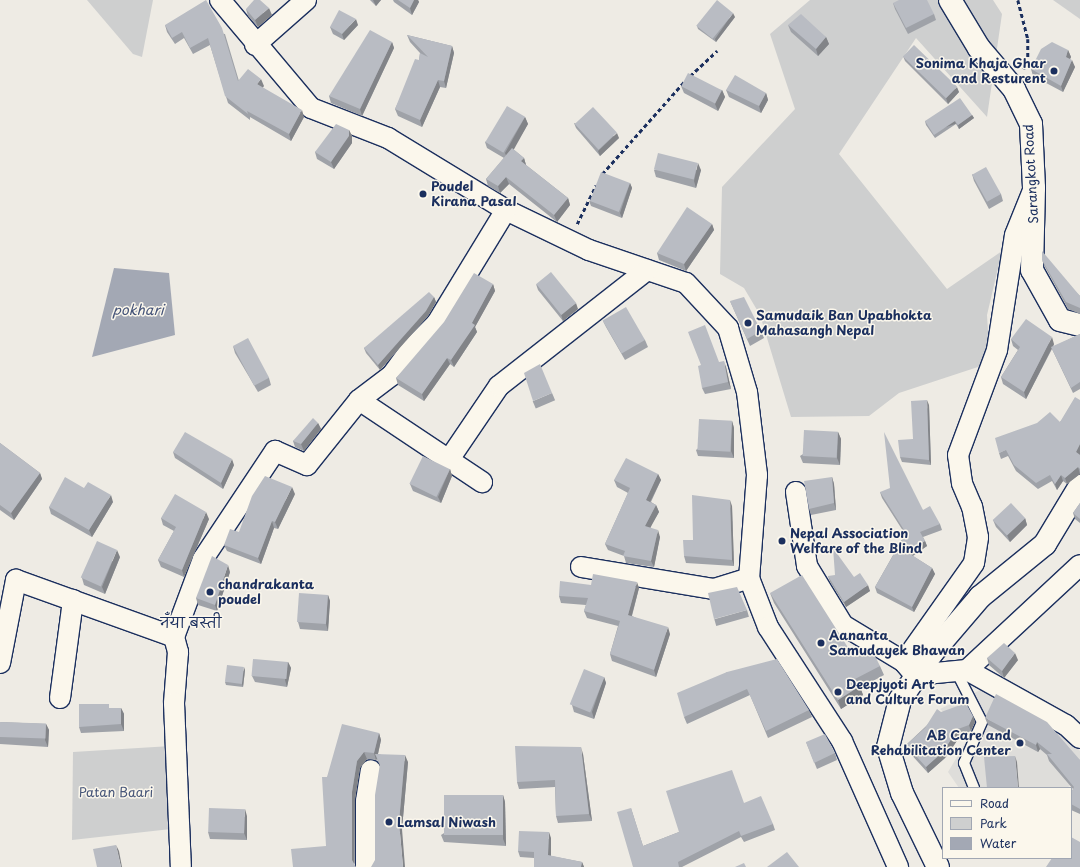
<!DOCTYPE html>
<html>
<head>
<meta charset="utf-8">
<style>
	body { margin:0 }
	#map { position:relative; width:1080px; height:867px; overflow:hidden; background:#eeebe4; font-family:"Playpen Sans","Playpen Sans Deva",sans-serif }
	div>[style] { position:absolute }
	.built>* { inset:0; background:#deddda }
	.green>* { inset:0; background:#cecfcf }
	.water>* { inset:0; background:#a3a8b4 }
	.path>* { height:2.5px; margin-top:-1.25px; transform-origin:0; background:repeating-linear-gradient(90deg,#1b2f5e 0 4px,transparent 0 7px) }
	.roads { filter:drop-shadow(1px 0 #1b2f5e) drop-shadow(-1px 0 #1b2f5e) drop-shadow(0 1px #1b2f5e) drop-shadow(0 -1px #1b2f5e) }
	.service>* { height:10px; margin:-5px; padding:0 5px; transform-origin:5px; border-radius:5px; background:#fbf7ec }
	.minor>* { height:20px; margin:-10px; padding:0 10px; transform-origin:10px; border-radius:10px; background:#fbf7ec }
	.tertiary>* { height:22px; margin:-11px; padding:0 11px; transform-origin:11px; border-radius:11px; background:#fbf7ec }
	.wall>* { inset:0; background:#9fa2a8; transform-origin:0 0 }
	.shaded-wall>* { inset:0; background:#828488; transform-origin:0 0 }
	.building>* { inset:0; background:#b9bcc3; transform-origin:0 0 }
	.dots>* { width:11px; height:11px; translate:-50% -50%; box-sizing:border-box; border:2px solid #fbf7ec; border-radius:50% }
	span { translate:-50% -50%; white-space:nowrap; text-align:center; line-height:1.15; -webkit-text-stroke:3px #fbf7ec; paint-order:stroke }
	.poi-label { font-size:13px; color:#1b2f5e; font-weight:700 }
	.right { translate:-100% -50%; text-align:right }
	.left { translate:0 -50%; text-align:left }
	.street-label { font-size:13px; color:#1b2f5e }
	.park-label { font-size:13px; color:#48577a }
	.water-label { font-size:14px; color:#445378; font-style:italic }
	.neighbourhood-label { font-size:14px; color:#1b2f5e }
	.legend { position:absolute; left:942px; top:787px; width:130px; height:72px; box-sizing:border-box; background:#fbf7ec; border:1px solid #a1a7b3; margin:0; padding:5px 7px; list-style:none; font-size:12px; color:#1b2f5e }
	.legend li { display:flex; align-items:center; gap:8px; height:20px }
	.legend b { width:20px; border:1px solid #a1a7b3 }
</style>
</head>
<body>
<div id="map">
	<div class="built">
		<i style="clip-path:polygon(989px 686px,1057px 723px,1080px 751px,1080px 777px,1067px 788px,959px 788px,948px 772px,970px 735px,940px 709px)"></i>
	</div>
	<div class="green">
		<i style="clip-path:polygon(87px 0,153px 0,142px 57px,133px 54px)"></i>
		<i style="clip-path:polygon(810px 0,993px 0,1002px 14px,987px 117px,916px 38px,839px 154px,947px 289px,1002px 251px,987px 315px,990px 363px,899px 393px,869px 416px,791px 417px,760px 315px,744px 288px,720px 274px,722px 187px,795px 109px,770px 34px)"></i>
		<i style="clip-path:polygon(1053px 0,1080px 0,1080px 19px)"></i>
		<i style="clip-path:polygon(171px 746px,171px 829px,72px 840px,73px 752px)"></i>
	</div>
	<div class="water">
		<i style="clip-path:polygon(114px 268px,169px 273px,175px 335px,92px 357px)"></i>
	</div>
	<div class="path">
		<i style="left:1018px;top:0;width:40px;rotate:75.6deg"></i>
		<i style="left:1028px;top:39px;width:21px;rotate:90deg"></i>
		<i style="left:1028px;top:60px;width:10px;rotate:114deg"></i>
		<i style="left:690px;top:76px;width:37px;rotate:-43deg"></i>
		<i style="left:602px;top:174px;width:123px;rotate:-48.3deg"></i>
		<i style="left:577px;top:224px;width:43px;rotate:-64deg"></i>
	</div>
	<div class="roads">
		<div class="service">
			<i style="left:956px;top:671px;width:57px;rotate:63deg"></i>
			<i style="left:982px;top:722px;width:45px;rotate:113.7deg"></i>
			<i style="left:964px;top:763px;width:27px;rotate:68deg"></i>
		</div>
		<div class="minor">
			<i style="left:220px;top:0;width:141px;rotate:49.9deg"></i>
			<i style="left:311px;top:108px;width:83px;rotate:21.3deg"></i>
			<i style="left:388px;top:138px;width:138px;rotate:31.4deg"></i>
			<i style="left:506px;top:210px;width:92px;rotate:25.7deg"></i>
			<i style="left:589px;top:250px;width:102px;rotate:18.8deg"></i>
			<i style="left:686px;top:283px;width:62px;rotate:47deg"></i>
			<i style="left:728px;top:328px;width:67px;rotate:73.5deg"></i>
			<i style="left:747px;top:392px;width:84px;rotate:83.1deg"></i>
			<i style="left:757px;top:475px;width:103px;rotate:94.4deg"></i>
			<i style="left:749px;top:578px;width:53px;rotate:68.8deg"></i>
			<i style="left:768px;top:627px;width:136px;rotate:57deg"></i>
			<i style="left:842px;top:741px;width:138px;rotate:66deg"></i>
			<i style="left:255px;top:45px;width:68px;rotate:-41.4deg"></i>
			<i style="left:359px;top:400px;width:148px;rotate:33.7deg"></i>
			<i style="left:448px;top:461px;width:91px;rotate:-55.8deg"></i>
			<i style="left:499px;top:386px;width:188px;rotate:-38.1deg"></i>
			<i style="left:796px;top:492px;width:75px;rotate:81.5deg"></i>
			<i style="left:807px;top:566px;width:69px;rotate:58.6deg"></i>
			<i style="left:843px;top:625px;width:71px;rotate:31.2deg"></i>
			<i style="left:904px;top:662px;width:17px;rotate:50deg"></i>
			<i style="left:915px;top:675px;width:52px;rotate:-5.5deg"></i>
			<i style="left:967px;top:670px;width:154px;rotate:-42.9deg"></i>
			<i style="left:581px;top:567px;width:135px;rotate:9.4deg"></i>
			<i style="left:714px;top:589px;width:37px;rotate:-17deg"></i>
			<i style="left:174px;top:637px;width:83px;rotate:-69.6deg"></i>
			<i style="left:203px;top:559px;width:130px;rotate:-56.3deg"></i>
			<i style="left:275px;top:451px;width:35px;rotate:24deg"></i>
			<i style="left:307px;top:465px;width:83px;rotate:-51.3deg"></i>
			<i style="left:359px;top:400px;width:41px;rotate:-37.1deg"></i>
			<i style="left:392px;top:375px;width:32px;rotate:-54deg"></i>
			<i style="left:411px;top:349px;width:37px;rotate:-45deg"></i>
			<i style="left:437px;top:323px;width:132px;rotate:-58.6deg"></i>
			<i style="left:904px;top:662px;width:121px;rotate:-54.7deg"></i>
			<i style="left:974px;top:563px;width:26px;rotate:-81deg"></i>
			<i style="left:978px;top:537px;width:31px;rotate:-101deg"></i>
			<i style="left:972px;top:507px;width:26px;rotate:-113deg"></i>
			<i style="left:962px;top:483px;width:28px;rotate:-98deg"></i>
			<i style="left:958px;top:455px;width:112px;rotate:-69.6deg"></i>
			<i style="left:997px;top:350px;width:116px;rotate:-81.1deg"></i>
			<i style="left:1015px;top:235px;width:51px;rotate:-68deg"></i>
			<i style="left:0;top:663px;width:85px;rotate:-79.1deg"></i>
			<i style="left:16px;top:580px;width:168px;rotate:19.8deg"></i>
			<i style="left:174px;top:637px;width:16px;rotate:75deg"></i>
			<i style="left:178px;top:652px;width:51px;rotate:94.5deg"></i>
			<i style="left:174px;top:703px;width:164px;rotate:87.6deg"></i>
			<i style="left:967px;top:670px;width:113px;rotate:29.1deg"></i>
			<i style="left:1066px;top:725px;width:19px;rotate:43deg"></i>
			<i style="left:60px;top:698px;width:99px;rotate:-82.4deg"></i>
			<i style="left:366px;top:867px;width:66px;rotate:-90deg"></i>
			<i style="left:366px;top:801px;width:31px;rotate:-81deg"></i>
		</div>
		<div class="tertiary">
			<i style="left:950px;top:0;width:56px;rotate:58.9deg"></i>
			<i style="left:979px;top:48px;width:54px;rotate:49.5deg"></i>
			<i style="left:1014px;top:89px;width:39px;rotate:64deg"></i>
			<i style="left:1031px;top:124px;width:64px;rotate:87.3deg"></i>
			<i style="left:1034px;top:188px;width:82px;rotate:91.4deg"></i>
			<i style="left:1032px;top:270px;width:57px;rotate:60.8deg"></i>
			<i style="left:1060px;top:320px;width:21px;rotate:14deg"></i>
			<i style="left:938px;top:867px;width:82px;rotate:-115.9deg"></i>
			<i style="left:902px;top:793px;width:48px;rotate:-106.9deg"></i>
			<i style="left:888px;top:747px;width:49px;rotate:-75.7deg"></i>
			<i style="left:900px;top:700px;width:57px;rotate:-55.8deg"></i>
			<i style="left:932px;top:653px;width:74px;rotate:-49.4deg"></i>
			<i style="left:980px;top:597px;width:84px;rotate:-39.2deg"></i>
			<i style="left:1045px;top:544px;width:68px;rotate:-58.9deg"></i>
		</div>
	</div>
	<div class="wall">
		<i style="clip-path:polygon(370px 0,381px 0,376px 6px)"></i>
		<i style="clip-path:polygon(393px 0,418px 0,419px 2px,412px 15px,394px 2px)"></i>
		<i style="clip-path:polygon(893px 3px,934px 14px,936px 20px,908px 34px,895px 9px)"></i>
		<i style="clip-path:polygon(246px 9px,272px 15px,258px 27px,248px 16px)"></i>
		<i style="clip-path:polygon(735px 17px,716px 42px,698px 29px,697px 26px)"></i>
		<i style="clip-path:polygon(165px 25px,225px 34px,239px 81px,264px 86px,262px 87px,304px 117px,291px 141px,250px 117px,250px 120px,228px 103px,210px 45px,193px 54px,184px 38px,175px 44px,167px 32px)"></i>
		<i style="clip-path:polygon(358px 25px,344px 40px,333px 34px,330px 27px)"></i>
		<i style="clip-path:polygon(788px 25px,826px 37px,829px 44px,818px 56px,791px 32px)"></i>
		<i style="clip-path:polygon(407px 35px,452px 46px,454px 53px,446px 88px,440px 87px,422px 127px,398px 116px,395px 109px,419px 60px,420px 53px,410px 42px)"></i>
		<i style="clip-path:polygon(392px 42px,394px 48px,362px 116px,331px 103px,329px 96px)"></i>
		<i style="clip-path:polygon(1068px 50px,1071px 57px,1070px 59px,1075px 67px,1063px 92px,1033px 76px,1031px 69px)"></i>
		<i style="clip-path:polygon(903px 56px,959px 92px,948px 104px,905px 61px)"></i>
		<i style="clip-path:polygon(681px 86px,722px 90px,725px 97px,718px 111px,684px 93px)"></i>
		<i style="clip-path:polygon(726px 90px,766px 93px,768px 100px,761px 113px,729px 97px)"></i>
		<i style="clip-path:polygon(972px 115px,974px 118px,959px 129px,956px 124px,935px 138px,926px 125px,925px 121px)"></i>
		<i style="clip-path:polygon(525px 117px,528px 124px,513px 149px,524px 158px,526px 165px,568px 198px,570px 205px,557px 222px,509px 184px,500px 193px,488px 186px,486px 179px,504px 158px,487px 148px,485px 142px)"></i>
		<i style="clip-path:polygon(574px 123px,619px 138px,600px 156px,576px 128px)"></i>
		<i style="clip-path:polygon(349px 130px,352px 136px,352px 143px,334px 169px,317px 159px,315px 152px)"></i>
		<i style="clip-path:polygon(654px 170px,701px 170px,696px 188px,656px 177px)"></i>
		<i style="clip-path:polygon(972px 174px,1001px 194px,1003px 201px,989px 209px,974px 181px)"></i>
		<i style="clip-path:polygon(630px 183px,632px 188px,622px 218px,591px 206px,589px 201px)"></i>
		<i style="clip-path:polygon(712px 224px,714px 230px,686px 271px,659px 260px,657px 253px)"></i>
		<i style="clip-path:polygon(1042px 260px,1080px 296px,1080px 314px,1068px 309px,1045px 267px)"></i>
		<i style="clip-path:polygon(493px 284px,495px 291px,475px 327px,477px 332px,454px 367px,450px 364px,424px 401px,398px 385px,396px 378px)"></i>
		<i style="clip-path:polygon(536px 284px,578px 309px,563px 321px,538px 290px)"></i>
		<i style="clip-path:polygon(434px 297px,436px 302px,428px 316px,380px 370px,366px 353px,364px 348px)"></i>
		<i style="clip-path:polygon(730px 301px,761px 331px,764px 338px,750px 346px)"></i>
		<i style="clip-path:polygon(603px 321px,645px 340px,648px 347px,625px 360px,606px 327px)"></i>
		<i style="clip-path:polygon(1080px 334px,1080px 389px,1073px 393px,1052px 349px,1026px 399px,1003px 384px,1001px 377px,1018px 350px,1013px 346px,1011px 339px,1054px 344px,1053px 347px)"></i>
		<i style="clip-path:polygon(233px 346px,269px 378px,271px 385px,258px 392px,235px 353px)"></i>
		<i style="clip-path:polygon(719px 362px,726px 367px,731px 389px,705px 394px,702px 388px)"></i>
		<i style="left:552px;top:393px;width:8px;height:21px;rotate:67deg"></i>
		<i style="clip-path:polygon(1080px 400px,1080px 474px,1067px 484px,1063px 481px,1057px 490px,1052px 481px,1038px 489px,1016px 471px,1008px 456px,1001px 459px,999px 453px,1060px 422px)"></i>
		<i style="clip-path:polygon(929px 405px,931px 465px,902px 462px,900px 457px,913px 439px)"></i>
		<i style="clip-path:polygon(732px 421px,734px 428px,734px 458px,698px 456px,696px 450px)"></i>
		<i style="clip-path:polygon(318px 423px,321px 429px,304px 451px,295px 447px,293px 441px)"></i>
		<i style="clip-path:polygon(838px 432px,841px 439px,840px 465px,803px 463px,800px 456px)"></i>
		<i style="clip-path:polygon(0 443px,40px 473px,42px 479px,14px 520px,0 510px)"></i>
		<i style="clip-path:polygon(173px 452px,234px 465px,223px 489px,175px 458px)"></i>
		<i style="clip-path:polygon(450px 469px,452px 476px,441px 503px,413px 491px,410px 484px)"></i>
		<i style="clip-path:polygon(658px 474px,661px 480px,651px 502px,656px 505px,659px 512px,650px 527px,660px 537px,654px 567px,626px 563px,624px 556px,608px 550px,605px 544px,628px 493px,617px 487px,614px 480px)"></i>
		<i style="clip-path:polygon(832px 477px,834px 484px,836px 510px,811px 515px,809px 509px)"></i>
		<i style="clip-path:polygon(84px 488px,113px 502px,92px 537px,51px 514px,49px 507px)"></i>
		<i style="clip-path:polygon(880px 492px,923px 510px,940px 524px,942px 530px,923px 537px,925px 541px,927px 546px,913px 556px,932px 568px,935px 574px,914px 612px,877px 593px,875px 587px,905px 534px,882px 498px)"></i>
		<i style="clip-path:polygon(295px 494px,278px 529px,274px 528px,261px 564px,227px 551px,224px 545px,239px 532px)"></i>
		<i style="clip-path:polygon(1080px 503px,1080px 523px,1075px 519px,1073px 513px)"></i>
		<i style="clip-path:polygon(732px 506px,734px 566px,686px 563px,684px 556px)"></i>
		<i style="clip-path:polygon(161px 518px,209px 519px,184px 577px,161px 567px,158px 560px,174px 531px,163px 525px)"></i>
		<i style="clip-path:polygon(1025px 518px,1027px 525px,1010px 542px,996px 527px,993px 520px)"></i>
		<i style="clip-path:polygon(120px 557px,105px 594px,84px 585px,82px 578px)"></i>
		<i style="clip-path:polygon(230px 572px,217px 611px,198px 605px,196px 598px)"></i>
		<i style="clip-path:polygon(828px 576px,854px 577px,870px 591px,846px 607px,830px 582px)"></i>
		<i style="clip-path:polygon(591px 585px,639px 588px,632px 616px,670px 634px,656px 677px,612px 661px,610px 654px,618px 626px,587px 618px,584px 611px,586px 605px,561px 603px,559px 596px)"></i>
		<i style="clip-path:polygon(770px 593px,854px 657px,880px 666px,884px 675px,860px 688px,863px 695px,841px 709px,774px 603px)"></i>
		<i style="clip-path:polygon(328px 595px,330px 601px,328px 631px,300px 629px,298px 622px)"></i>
		<i style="left:747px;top:610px;width:7px;height:34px;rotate:74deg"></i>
		<i style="clip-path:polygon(987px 658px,1018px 660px,1004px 678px,989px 665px)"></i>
		<i style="clip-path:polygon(288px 662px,291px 668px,287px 687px,255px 682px,252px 676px)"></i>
		<i style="clip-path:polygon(245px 670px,243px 687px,226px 685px,225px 682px)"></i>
		<i style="clip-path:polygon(727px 672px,809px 710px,812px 717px,768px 738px,750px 695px,687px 724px,684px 717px)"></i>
		<i style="clip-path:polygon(604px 677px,606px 683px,594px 719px,574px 712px,572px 705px)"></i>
		<i style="clip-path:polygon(111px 708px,121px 708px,124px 714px,124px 731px,81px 733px,79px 727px)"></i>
		<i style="clip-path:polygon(941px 712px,973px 716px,975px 722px,971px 731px,961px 735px,945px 758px,928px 773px,908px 751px,906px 745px)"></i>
		<i style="clip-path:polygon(985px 718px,1080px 760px,1080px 814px,1071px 810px,1071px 793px,1073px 789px,1049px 761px,1047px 755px,1040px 749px,1038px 752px,988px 725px)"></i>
		<i style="clip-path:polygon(0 722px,46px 724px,49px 730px,48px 747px,0 744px)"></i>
		<i style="clip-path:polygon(379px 733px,381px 740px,378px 754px,408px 762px,402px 829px,375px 860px,380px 766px,377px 759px,376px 760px,367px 759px,360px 768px,355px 799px,355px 864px,326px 846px,327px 777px)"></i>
		<i style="clip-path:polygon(806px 742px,835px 753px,837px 760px,817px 769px)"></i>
		<i style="clip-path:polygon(583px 754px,592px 821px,558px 823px,556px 816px,555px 787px,519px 789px,517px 782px)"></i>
		<i style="clip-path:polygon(503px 795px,505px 802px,506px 846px,444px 842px,441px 835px)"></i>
		<i style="clip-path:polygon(744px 803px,773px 824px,775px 830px,744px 842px,741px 837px,682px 867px,633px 867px,631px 808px,643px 846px,679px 832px)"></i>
		<i style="clip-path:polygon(247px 816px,247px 840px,210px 839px,208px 832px)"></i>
		<i style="clip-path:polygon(551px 838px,551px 856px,582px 862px,584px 867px,534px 867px,534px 858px,520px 857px,518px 851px)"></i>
	</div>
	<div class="shaded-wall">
		<i style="clip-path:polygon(373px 0,381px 0,376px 6px)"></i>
		<i style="clip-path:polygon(414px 0,418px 0,419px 2px,412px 15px,410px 8px)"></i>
		<i style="clip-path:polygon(269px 8px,272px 15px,258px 27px,255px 20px)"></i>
		<i style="clip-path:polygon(733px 13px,735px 17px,716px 42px,715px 39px)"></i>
		<i style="clip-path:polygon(356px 19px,358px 25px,344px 40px,342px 34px)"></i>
		<i style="clip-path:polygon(826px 37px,829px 44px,818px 56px,816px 49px)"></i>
		<i style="clip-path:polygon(392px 42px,394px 48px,362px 116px,360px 109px)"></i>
		<i style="clip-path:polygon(452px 46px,454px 53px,446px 88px,444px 81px)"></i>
		<i style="clip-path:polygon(1068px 50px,1071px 57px,1068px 63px,1066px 57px)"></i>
		<i style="clip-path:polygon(1072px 60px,1075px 67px,1063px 92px,1061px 86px)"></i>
		<i style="clip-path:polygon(261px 79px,264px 86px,260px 91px,257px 84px)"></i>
		<i style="clip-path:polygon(438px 80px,440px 87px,422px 127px,420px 120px)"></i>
		<i style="clip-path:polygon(957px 87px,959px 92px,948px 104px,946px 98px)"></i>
		<i style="clip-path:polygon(722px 90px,725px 97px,718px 111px,715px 104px)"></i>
		<i style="clip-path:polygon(766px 93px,768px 100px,761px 113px,759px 106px)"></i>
		<i style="clip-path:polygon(302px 110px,304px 117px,291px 141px,289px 134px)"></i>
		<i style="clip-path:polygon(972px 115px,974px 118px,959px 129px,958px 125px)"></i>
		<i style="clip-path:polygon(525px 117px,528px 124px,508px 160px,505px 153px)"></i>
		<i style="left:955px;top:121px;width:3px;height:25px;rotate:72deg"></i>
		<i style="clip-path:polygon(349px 130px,352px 136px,352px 143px,334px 169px,331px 162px)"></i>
		<i style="clip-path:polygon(617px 133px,619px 138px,600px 156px,598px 151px)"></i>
		<i style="clip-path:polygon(524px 158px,526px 165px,523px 168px,521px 161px)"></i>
		<i style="clip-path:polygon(698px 163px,701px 170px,696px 188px,694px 181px)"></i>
		<i style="clip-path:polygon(506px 177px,509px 184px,500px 193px,498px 186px)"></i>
		<i style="clip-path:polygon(630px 183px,632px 188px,622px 218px,620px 213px)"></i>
		<i style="clip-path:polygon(568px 198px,570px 205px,557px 222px,554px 215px)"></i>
		<i style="clip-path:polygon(712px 224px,714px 230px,686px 271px,684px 264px)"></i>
		<i style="clip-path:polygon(493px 284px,495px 291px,475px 327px,477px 332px,454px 367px,451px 360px)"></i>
		<i style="clip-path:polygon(434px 297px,436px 302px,428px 316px,380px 370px,378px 365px)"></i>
		<i style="clip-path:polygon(576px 303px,578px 309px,563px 321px,561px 314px)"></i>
		<i style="clip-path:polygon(1052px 337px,1054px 344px,1026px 399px,1024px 392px)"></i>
		<i style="clip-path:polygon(447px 358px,450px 364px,424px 401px,422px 394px)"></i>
		<i style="clip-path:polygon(724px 361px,726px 367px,731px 389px,728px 382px)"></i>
		<i style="clip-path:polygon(927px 400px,929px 405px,931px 465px,929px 460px)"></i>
		<i style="clip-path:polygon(732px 421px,734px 428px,734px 458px,731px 451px)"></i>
		<i style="clip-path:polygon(318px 423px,321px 429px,304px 451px,301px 444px)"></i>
		<i style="clip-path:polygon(838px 432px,841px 439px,840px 465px,837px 458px)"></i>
		<i style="clip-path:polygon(1080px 444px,1080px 455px,1076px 452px)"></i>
		<i style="clip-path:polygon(232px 459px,234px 465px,223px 489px,221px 483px)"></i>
		<i style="clip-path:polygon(1078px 467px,1080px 474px,1067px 484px,1065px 478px)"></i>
		<i style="clip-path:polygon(450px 469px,452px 476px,441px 503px,438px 497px)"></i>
		<i style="clip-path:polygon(40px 473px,42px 479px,14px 520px,11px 513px)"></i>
		<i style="clip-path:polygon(658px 474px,661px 480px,648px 506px,646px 500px)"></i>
		<i style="clip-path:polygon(1061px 475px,1063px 481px,1057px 490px,1055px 484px)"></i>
		<i style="clip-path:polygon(832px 477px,834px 484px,836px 510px,834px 503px)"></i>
		<i style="clip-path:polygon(292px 487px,295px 494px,278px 529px,275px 522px)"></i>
		<i style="clip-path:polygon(111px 495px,113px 502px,92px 537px,89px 530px)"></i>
		<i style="clip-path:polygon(730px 500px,732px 506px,734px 566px,732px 560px)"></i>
		<i style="clip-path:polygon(656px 505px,659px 512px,648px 532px,645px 526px)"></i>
		<i style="clip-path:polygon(206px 512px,209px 519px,184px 577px,182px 570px)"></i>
		<i style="clip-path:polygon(1025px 518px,1027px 525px,1010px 542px,1007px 535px)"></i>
		<i style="clip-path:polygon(272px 521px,274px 528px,261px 564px,258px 558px)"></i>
		<i style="clip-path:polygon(658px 530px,660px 537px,654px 567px,651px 561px)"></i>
		<i style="clip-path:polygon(925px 541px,927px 546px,909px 558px,907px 552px)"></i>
		<i style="clip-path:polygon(117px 550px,120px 557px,105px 594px,102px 587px)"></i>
		<i style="clip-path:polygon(228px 565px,230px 572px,217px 611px,215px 605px)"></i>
		<i style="clip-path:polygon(932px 568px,935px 574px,914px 612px,912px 607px)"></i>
		<i style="clip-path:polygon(637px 582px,639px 588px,630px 622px,628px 615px)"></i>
		<i style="clip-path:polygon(868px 585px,870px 591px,846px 607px,844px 602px)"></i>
		<i style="clip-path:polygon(328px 595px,330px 601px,328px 631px,326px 624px)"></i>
		<i style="clip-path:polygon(668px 627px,670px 634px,656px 677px,654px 670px)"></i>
		<i style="clip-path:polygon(1015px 653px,1018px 660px,1004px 678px,1002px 671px)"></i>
		<i style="clip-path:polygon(288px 662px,291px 668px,287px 687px,285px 680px)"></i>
		<i style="clip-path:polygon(244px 667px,245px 670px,243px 687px,242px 684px)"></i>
		<i style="clip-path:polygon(604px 677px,606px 683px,594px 719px,592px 712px)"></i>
		<i style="clip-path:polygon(860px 686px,863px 695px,841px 709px,838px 700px)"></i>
		<i style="clip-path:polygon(121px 708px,124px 714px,124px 731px,121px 724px)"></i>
		<i style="clip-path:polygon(973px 716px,975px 722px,971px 731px,969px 725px)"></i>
		<i style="clip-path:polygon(46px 724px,49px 730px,48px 747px,45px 740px)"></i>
		<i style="clip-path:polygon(958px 729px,961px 735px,945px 758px,928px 773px,926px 767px)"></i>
		<i style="clip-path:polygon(379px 733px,381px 740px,377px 758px,375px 754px,377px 759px,376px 760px,374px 753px)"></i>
		<i style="clip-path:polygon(1037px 742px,1040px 749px,1038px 752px,1036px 745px)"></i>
		<i style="clip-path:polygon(581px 747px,583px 754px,592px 821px,589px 814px)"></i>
		<i style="clip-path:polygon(364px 752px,367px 759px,360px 768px,355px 799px,354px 867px,352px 860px,352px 792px,357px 761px)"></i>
		<i style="clip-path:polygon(405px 755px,408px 762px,402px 829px,405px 867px,403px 867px,399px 822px)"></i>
		<i style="clip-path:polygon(1015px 756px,1017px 762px,1019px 788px,1018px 788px)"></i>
		<i style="clip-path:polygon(503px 795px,505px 802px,506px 846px,503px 839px)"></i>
		<i style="clip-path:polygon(245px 809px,247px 816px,247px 840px,244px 833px)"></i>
		<i style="clip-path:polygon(549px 832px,551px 838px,551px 861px,548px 855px)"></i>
		<i style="clip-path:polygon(116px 845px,119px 851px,122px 867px,121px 867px)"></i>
		<i style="clip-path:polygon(582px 862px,584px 867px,581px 867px)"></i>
	</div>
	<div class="building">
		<i style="clip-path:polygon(206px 0,222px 28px,238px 81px,248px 69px,261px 79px,257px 84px,302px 110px,289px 134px,247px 111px,248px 114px,225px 96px,208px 38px,190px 48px,182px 32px,172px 38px,165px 25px)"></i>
		<i style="clip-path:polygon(254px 0,260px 0,269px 8px,255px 20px,246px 9px)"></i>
		<i style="clip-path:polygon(398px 0,414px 0,410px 8px)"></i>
		<i style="left:717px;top:0;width:21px;height:33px;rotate:39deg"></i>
		<i style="clip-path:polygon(899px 0,927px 0,934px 14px,906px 28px,893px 3px)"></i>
		<i style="clip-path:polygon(339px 10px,356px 19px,342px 34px,330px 27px)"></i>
		<i style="clip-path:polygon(801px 14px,826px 37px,816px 49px,788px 25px)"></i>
		<i style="clip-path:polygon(370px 30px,392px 42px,360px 109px,329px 96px)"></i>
		<i style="clip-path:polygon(407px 35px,452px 46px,444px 81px,438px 80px,420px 120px,395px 109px,415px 59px,419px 60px,420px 53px,428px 57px)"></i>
		<i style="clip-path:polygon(1052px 42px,1068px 50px,1066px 57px,1072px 60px,1061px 86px,1031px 69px,1041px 49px)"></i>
		<i style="left:914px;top:45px;width:60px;height:16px;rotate:44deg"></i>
		<i style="left:688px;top:73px;width:38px;height:15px;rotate:27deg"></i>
		<i style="clip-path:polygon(735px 75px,766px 93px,759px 106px,726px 90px)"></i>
		<i style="clip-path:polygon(960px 98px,972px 115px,958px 125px,955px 121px,934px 135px,925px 121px)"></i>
		<i style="left:507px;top:106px;width:21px;height:42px;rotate:31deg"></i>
		<i style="left:593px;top:107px;width:35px;height:25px;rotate:47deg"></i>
		<i style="clip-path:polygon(336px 124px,349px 130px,349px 136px,331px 162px,315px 152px)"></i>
		<i style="clip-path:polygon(512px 148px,524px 158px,521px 161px,568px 198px,554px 215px,506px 177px,498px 186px,486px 179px)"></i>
		<i style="left:658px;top:153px;width:41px;height:17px;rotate:14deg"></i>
		<i style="left:986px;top:167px;width:31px;height:16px;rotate:61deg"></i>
		<i style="left:601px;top:172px;width:31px;height:31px;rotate:21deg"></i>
		<i style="clip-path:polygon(687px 207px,712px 224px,684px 264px,657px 253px)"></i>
		<i style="clip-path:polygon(1042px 251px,1080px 296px,1080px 308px,1066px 302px,1042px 260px)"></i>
		<i style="left:551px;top:272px;width:40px;height:19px;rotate:51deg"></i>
		<i style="clip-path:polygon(474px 273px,493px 284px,472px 323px,475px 325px,451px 360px,447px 358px,422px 394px,396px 378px,444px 322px)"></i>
		<i style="clip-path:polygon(429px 292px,434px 297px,426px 311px,378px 365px,364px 348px)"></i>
		<i style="clip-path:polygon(744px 297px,761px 331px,747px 339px,730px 301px)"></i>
		<i style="left:626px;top:307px;width:38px;height:27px;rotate:60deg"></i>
		<i style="clip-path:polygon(1026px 319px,1052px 337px,1024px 392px,1001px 377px,1020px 347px,1011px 339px)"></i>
		<i style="clip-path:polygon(705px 325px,719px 362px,724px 361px,728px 382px,702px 388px,698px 366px,701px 365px,688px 332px)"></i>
		<i style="clip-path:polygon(1080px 334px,1080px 382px,1071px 388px,1051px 347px)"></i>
		<i style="left:248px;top:338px;width:45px;height:17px;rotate:62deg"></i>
		<i style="clip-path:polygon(540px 364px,552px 393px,533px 401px,524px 373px)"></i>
		<i style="clip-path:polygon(1075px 397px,1080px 400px,1080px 444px,1076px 452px,1080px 455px,1080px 469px,1078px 467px,1065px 478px,1061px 475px,1055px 484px,1050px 475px,1036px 483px,1014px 465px,1006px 450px,999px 453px,995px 438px,1037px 423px,1050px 412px,1060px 422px)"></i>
		<i style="clip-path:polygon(927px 400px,929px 460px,900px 457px,898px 440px,913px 439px,911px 401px)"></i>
		<i style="clip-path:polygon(313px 418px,318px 423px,301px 444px,293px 441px)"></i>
		<i style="left:699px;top:419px;width:33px;height:31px;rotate:3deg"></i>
		<i style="left:804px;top:430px;width:34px;height:26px;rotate:3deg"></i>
		<i style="clip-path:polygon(185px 432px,232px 459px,221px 483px,173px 452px)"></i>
		<i style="clip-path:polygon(884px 432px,923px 510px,930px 506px,940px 524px,920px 532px,925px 541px,907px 552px,932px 568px,912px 607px,875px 587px,906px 533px,880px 492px,890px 488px)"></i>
		<i style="clip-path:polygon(0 443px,40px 473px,11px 513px,0 505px)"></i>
		<i style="left:423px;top:456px;width:30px;height:31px;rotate:26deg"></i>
		<i style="clip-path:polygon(626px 458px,658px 474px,646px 500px,656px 505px,645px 526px,658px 530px,651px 561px,623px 556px,625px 551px,605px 544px,630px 488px,614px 480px)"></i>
		<i style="clip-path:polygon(265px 476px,292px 487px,275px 522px,272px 521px,258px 558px,224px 545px,230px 529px,239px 532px,252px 496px)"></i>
		<i style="clip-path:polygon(65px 477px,84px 488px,88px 482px,111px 495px,89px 530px,49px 507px)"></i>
		<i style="clip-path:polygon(832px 477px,834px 503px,809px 509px,804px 481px)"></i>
		<i style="clip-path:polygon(175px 494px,206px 512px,182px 570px,158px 560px,176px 527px,161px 518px)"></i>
		<i style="clip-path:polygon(692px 495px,730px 500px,732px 560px,684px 556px,683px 540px,693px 540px)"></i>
		<i style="left:1011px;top:503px;width:21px;height:25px;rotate:47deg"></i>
		<i style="clip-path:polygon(1080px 503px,1080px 519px,1073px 513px)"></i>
		<i style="left:97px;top:541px;width:22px;height:40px;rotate:24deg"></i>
		<i style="clip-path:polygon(833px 548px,854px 577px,860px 573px,868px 585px,844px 602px,828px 576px,835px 575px)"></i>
		<i style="clip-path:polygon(212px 556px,228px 565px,215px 605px,196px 598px)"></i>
		<i style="clip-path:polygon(593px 574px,637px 582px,628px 615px,668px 627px,654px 670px,610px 654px,620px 621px,584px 611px,588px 598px,559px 596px,560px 581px,591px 585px)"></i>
		<i style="clip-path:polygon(802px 575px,854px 657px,871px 648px,880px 666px,855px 679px,860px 686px,838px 700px,770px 593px)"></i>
		<i style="clip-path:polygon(737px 587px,747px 610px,714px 619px,708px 593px)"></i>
		<i style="left:299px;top:593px;width:29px;height:29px;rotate:4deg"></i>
		<i style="clip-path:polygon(1004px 643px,1015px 653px,1002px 671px,987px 658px)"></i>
		<i style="left:253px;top:659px;width:35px;height:17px;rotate:5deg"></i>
		<i style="clip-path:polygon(777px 659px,809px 710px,766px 731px,747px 689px,684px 717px,677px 693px,727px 672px)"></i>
		<i style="left:227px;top:665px;width:17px;height:17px;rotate:7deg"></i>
		<i style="left:584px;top:669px;width:22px;height:38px;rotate:22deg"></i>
		<i style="clip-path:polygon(996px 694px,1047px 722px,1080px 760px,1080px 809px,1071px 804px,1071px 793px,1074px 787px,1047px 754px,1052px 754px,1037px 742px,1036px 745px,985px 718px)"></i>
		<i style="clip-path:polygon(966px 703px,973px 716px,969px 725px,958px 729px,943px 752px,926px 767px,906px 745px,925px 728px,937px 709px,941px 712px)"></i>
		<i style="clip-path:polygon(79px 704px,109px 704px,109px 708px,121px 708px,121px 724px,79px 727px)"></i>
		<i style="left:0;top:722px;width:46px;height:15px;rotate:2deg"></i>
		<i style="clip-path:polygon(342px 724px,379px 733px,374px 753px,364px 752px,357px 761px,352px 792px,352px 860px,356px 867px,293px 867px,291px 849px,326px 846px,322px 777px,327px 777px)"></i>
		<i style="clip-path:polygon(825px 734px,835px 753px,814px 763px,806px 742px)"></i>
		<i style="clip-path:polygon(515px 746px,581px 747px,589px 814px,556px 816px,555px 780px,517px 782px)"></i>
		<i style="clip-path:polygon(375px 754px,405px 755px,399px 822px,403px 867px,371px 867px,375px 860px,375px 795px,380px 764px)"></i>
		<i style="clip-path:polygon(1015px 756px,1018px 788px,987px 788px,984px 757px)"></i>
		<i style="clip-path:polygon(732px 770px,744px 803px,761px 796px,773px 824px,741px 836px,739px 831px,678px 862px,679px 867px,633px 867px,617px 812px,631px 808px,643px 846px,679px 832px,666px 791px)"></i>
		<i style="left:444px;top:795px;width:59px;height:40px"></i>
		<i style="left:209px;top:808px;width:36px;height:24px;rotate:2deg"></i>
		<i style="clip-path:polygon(519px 831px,549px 832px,548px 855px,582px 862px,581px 867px,534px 867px,534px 852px,518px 851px)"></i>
		<i style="clip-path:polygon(1071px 837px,1080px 842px,1080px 867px,1046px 867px,1052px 858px,1071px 858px)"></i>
		<i style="clip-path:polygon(116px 845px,121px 867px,97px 867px,93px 849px)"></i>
		<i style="clip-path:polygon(787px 852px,799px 867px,767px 867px)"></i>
		<i style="clip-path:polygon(744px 863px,746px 867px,735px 867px)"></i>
	</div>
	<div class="dots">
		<i style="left:1054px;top:71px;background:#1b2f5e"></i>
		<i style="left:423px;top:194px;background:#1b2f5e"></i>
		<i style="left:748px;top:323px;background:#1b2f5e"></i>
		<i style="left:782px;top:541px;background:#1b2f5e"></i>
		<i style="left:210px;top:592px;background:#1b2f5e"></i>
		<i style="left:821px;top:643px;background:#1b2f5e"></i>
		<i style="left:838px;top:692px;background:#1b2f5e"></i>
		<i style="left:1020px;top:743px;background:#1b2f5e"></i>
		<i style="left:389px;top:822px;background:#1b2f5e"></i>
	</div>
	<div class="poi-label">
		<span class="right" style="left:1046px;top:71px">Sonima Khaja Ghar<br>and Resturent</span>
		<span class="left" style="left:431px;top:194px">Poudel<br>Kirana Pasal</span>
		<span class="left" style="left:756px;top:323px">Samudaik Ban Upabhokta<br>Mahasangh Nepal</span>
		<span class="left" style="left:790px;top:541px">Nepal Association<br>Welfare of the Blind</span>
		<span class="left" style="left:218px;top:592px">chandrakanta<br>poudel</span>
		<span class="left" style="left:829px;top:643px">Aananta<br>Samudayek Bhawan</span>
		<span class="left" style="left:846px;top:692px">Deepjyoti Art<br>and Culture Forum</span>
		<span class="right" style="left:1011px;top:743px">AB Care and<br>Rehabilitation Center</span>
		<span class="left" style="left:397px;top:822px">Lamsal Niwash</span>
	</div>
	<div class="street-label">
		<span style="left:1031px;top:174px;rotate:-93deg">Sarangkot Road</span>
	</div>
	<div class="park-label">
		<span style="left:116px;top:792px">Patan Baari</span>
	</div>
	<div class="water-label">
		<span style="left:138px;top:310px">pokhari</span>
	</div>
	<div class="neighbourhood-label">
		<span style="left:191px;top:623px">नँया बस्ती</span>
	</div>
	<ul class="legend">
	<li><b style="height:5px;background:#fbf7ec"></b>Road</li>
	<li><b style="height:11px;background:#cecfcf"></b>Park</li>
	<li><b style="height:11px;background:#a3a8b4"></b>Water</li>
	</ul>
</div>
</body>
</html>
